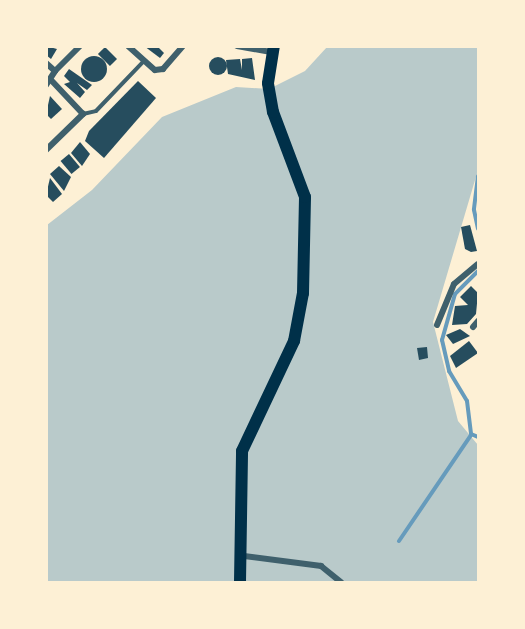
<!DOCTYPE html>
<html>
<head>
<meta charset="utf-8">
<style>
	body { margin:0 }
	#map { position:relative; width:525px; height:629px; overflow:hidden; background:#fdf0d5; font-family:"Titillium Web",sans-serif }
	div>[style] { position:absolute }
	.green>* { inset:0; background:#b9caca }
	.stream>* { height:4px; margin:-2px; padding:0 2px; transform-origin:2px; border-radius:2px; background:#669bbc }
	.building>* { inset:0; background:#264d5e; transform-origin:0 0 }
	.round { border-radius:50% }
	.service>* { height:4px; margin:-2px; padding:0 2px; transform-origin:2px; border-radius:2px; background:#3f606c }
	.minor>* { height:6px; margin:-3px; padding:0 3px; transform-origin:3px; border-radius:3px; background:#3f606c }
	.primary>* { height:12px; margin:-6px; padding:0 6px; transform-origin:6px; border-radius:6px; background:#003049 }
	span { translate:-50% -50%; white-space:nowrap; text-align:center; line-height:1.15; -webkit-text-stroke:6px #fdf0d5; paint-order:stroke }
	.frame { position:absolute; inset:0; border:48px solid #fdf0d5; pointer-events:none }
</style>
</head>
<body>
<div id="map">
	<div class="green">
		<i style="clip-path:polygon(327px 47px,478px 47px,478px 170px,433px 322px,458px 421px,478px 445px,478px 582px,47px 582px,47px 225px,92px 190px,162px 117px,236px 87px,269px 89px,305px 71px)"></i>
	</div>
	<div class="stream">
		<i style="left:478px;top:176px;width:34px;rotate:97deg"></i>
		<i style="left:474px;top:210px;width:19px;rotate:78deg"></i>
		<i style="left:478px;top:271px;width:33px;rotate:135deg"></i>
		<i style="left:455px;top:294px;width:48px;rotate:105.8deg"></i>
		<i style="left:442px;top:340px;width:32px;rotate:77deg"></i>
		<i style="left:449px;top:371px;width:35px;rotate:59deg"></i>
		<i style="left:467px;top:401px;width:33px;rotate:83deg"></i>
		<i style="left:471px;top:434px;width:8px;rotate:23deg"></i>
		<i style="left:399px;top:541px;width:128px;rotate:-55.8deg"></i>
	</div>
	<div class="building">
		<i style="clip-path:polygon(46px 46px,57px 49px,51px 59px,46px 55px)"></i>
		<i style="clip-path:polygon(144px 46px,157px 46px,164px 53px,160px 58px)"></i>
		<i style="left:105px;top:47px;width:17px;height:10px;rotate:45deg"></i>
		<i class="round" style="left:81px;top:56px;width:26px;height:26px"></i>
		<i class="round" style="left:209px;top:57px;width:18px;height:18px"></i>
		<i style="clip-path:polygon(252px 58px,255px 80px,228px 74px,226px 60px,240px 59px,242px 70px,242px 59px)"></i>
		<i style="clip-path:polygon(69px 69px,92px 85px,87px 90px,77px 83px,85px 92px,80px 98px,64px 84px,70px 82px,64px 76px)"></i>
		<i style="clip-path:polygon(138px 81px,156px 98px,104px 158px,85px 141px,89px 131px)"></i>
		<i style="clip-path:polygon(50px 96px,62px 109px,51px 119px,46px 114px)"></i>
		<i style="clip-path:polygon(80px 142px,90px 154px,82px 166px,71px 153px)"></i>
		<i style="left:69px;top:154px;width:17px;height:11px;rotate:50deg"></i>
		<i style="clip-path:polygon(59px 166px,71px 177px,64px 191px,50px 174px)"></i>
		<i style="clip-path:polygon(50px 178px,62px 194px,53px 202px,46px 195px)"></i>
		<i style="clip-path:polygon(470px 225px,477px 251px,471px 252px,465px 249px,461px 227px)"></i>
		<i style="clip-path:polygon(471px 286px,478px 293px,476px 314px,467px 324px,452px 325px,455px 306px,468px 305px,460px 297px)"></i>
		<i style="clip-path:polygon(460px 329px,470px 336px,453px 344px,446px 335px)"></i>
		<i style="clip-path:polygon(469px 341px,478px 353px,456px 368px,450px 356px)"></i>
		<i style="clip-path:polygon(427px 347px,428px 358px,419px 360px,417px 348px)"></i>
	</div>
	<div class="service">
		<i style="left:83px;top:114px;width:13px;rotate:-13deg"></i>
		<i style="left:96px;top:111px;width:69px;rotate:-46.2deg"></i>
	</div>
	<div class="minor">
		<i style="left:128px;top:46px;width:36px;rotate:42deg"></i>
		<i style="left:155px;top:70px;width:8px;rotate:-7deg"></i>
		<i style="left:163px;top:69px;width:30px;rotate:-49deg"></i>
		<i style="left:237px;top:46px;width:36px;rotate:10deg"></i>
		<i style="left:46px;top:63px;width:12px;rotate:42deg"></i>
		<i style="left:55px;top:71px;width:35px;rotate:-45deg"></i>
		<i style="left:46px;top:85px;width:17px;rotate:-57deg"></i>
		<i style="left:46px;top:150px;width:52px;rotate:-44.2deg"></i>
		<i style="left:83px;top:114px;width:45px;rotate:-133.2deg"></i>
		<i style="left:437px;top:325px;width:44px;rotate:-67.5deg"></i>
		<i style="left:454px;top:284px;width:31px;rotate:-40deg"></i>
		<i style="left:473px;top:327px;width:8px;rotate:-50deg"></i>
		<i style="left:244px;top:556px;width:78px;rotate:7.4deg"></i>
		<i style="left:321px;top:566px;width:26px;rotate:39deg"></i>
	</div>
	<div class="primary">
		<i style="left:240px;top:582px;width:131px;rotate:-89.1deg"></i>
		<i style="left:242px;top:451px;width:122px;rotate:-64.7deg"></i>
		<i style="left:294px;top:341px;width:49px;rotate:-79.4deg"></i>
		<i style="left:303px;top:293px;width:96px;rotate:-88.8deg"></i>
		<i style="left:305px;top:197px;width:91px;rotate:-110.6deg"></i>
		<i style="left:273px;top:112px;width:29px;rotate:-100deg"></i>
		<i style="left:268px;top:83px;width:37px;rotate:-81deg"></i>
	</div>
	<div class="frame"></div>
</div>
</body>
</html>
